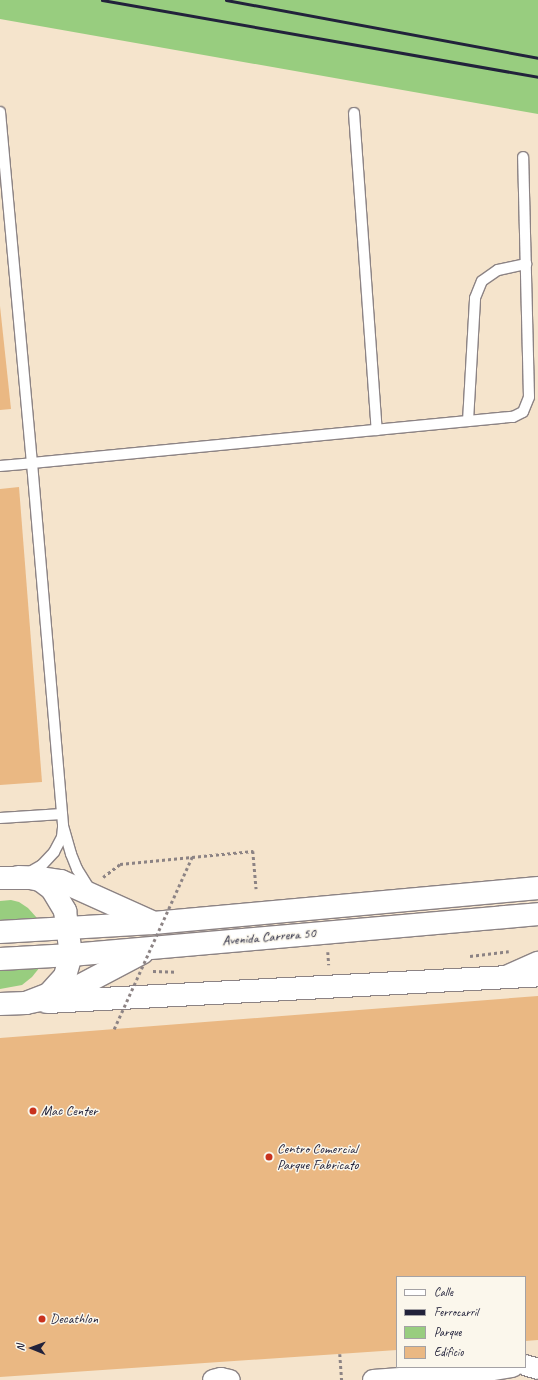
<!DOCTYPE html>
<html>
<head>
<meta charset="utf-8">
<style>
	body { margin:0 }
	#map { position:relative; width:538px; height:1380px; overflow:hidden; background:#f5e4cc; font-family:Caveat,sans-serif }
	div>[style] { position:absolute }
	.green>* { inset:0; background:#98cd7f }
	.building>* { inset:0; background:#eab883 }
	.path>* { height:2.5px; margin-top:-1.25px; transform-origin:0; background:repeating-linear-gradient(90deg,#8c8384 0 3px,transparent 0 6px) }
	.roads { filter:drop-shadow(1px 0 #8c8384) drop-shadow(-1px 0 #8c8384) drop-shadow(0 1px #8c8384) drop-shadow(0 -1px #8c8384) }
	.lane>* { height:10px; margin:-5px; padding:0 5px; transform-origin:5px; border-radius:5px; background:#fff }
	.street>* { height:20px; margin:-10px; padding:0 10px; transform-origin:10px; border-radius:10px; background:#fff }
	.secondary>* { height:22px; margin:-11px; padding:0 11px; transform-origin:11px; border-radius:11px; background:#fff }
	.primary>* { height:22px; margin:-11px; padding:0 11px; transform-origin:11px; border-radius:11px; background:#fff }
	.rail>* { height:3px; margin:-1.5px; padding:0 1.5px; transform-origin:1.5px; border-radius:1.5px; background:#22223b }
	.path-bridge>* { height:2.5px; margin-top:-1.25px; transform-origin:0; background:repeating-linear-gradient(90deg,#8c8384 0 3px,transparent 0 6px) }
	.dots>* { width:11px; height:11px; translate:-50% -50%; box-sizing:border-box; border:2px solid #fbf7ec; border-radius:50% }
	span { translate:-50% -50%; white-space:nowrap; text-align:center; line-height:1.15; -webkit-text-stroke:3px #fbf7ec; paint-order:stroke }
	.street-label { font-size:14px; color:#22223b }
	.poi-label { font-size:14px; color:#22223b }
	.left { translate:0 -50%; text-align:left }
	.legend { position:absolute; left:396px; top:1276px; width:130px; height:92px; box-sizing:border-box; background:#fbf7ec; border:1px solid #a4a2a5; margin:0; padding:5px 7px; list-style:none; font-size:12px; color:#22223b }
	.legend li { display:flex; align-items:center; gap:8px; height:20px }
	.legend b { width:20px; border:1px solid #a4a2a5 }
	.north { position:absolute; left:12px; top:1328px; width:40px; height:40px; -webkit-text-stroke:3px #fbf7ec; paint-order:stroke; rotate:271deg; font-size:11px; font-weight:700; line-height:16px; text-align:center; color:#22223b }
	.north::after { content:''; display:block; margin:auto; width:14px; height:18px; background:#22223b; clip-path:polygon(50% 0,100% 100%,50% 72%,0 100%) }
</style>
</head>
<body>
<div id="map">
	<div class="green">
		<i style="clip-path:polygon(0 0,538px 0,538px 114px,0 19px)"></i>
		<i style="clip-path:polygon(11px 900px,19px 902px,28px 908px,37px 918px,0 920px,0 901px)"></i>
		<i style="clip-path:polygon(40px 967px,32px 977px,22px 985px,0 989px,0 970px)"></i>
	</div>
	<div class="building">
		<i style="clip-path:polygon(0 306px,11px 409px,0 410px)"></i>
		<i style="clip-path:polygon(19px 487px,42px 782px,0 785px,0 489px)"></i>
		<i style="clip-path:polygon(538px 996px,538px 1340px,525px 1341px,525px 1277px,397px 1277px,397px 1350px,0 1377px,0 1038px)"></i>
	</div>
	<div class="path">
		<i style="left:103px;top:877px;width:21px;rotate:-37deg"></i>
		<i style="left:120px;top:864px;width:134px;rotate:-5.6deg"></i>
		<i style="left:253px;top:851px;width:38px;rotate:85deg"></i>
		<i style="left:328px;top:952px;width:13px;rotate:86deg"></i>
		<i style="left:470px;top:956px;width:39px;rotate:-7deg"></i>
		<i style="left:153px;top:971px;width:23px;rotate:2deg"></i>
		<i style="left:340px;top:1354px;width:26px;rotate:86deg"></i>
	</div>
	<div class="roads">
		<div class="lane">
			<i style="left:0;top:112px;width:352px;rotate:84.8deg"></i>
			<i style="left:32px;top:463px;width:483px;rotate:-5.5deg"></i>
			<i style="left:513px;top:417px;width:11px;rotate:-27deg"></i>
			<i style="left:523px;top:412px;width:16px;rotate:-68deg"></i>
			<i style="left:529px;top:397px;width:240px;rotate:-91.4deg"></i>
			<i style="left:354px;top:113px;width:318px;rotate:85.9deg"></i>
			<i style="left:468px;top:421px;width:123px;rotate:-86.7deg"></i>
			<i style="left:475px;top:298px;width:18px;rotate:-68deg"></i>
			<i style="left:482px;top:281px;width:19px;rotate:-35deg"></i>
			<i style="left:498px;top:270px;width:29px;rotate:-12deg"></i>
			<i style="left:0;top:466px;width:32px;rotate:-5deg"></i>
			<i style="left:32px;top:463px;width:364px;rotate:85.1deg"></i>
			<i style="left:63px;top:826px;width:29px;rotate:74deg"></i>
			<i style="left:71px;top:854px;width:16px;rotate:68deg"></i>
			<i style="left:77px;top:869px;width:25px;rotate:58deg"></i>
			<i style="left:0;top:818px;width:62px;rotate:-3.7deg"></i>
			<i style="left:28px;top:873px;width:16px;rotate:-30deg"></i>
			<i style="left:42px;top:865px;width:18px;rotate:-47deg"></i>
			<i style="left:54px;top:852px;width:17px;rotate:-62deg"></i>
			<i style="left:62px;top:837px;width:9px;rotate:-84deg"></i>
		</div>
		<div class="street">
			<i style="left:525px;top:1365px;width:14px;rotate:17deg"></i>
			<i style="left:213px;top:1380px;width:8px;rotate:-14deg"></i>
			<i style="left:221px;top:1378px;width:9px;rotate:13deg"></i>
			<i style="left:373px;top:1380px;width:108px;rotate:-4.2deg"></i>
			<i style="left:481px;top:1372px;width:32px;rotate:-9deg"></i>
		</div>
		<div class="secondary">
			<i style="left:0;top:878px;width:30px"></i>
			<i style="left:30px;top:878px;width:10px;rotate:11deg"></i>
			<i style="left:40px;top:880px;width:15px;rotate:37deg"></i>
			<i style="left:52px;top:889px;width:26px;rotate:59deg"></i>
			<i style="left:65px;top:911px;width:44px;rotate:82.2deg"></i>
			<i style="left:71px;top:955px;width:22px;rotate:106deg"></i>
			<i style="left:65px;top:976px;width:24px;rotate:132deg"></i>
			<i style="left:49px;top:994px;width:25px;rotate:159deg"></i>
			<i style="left:26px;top:1003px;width:26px;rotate:178deg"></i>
			<i style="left:47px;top:1002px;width:492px;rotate:-3.1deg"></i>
		</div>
		<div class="primary">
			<i style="left:18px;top:877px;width:23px;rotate:2deg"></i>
			<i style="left:41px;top:878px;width:20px;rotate:9deg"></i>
			<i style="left:61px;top:881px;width:98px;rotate:24.2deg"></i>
			<i style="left:0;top:932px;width:153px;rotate:-3.4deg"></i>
			<i style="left:153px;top:923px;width:387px;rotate:-5.2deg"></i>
			<i style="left:0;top:959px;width:71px;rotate:-3.2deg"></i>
			<i style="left:71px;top:955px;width:469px;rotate:-5deg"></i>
			<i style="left:506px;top:977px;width:35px;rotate:-24deg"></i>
			<i style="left:26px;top:1003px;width:29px;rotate:-12deg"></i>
			<i style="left:54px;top:997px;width:15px;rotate:-20deg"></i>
			<i style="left:68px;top:992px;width:84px;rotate:-27.8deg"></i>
		</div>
	</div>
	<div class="rail">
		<i style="left:102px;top:0;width:443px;rotate:10deg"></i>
		<i style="left:226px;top:0;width:317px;rotate:10.5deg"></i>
	</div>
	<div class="path-bridge">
		<i style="left:114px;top:1029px;width:189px;rotate:-65.6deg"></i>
	</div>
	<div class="dots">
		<i style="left:33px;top:1111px;background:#c8321e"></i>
		<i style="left:269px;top:1157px;background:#c8321e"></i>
		<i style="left:42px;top:1319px;background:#c8321e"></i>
	</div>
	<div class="street-label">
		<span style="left:269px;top:937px;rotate:-5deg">Avenida Carrera 50</span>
	</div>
	<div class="poi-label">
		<span class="left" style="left:41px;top:1111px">Mac Center</span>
		<span class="left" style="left:277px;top:1157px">Centro Comercial<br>Parque Fabricato</span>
		<span class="left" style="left:50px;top:1319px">Decathlon</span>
	</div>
	<ul class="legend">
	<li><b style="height:5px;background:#fff"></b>Calle</li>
	<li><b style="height:5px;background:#22223b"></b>Ferrocarril</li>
	<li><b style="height:11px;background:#98cd7f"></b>Parque</li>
	<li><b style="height:11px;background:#eab883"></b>Edificio</li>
	</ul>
	<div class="north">N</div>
</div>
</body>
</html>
